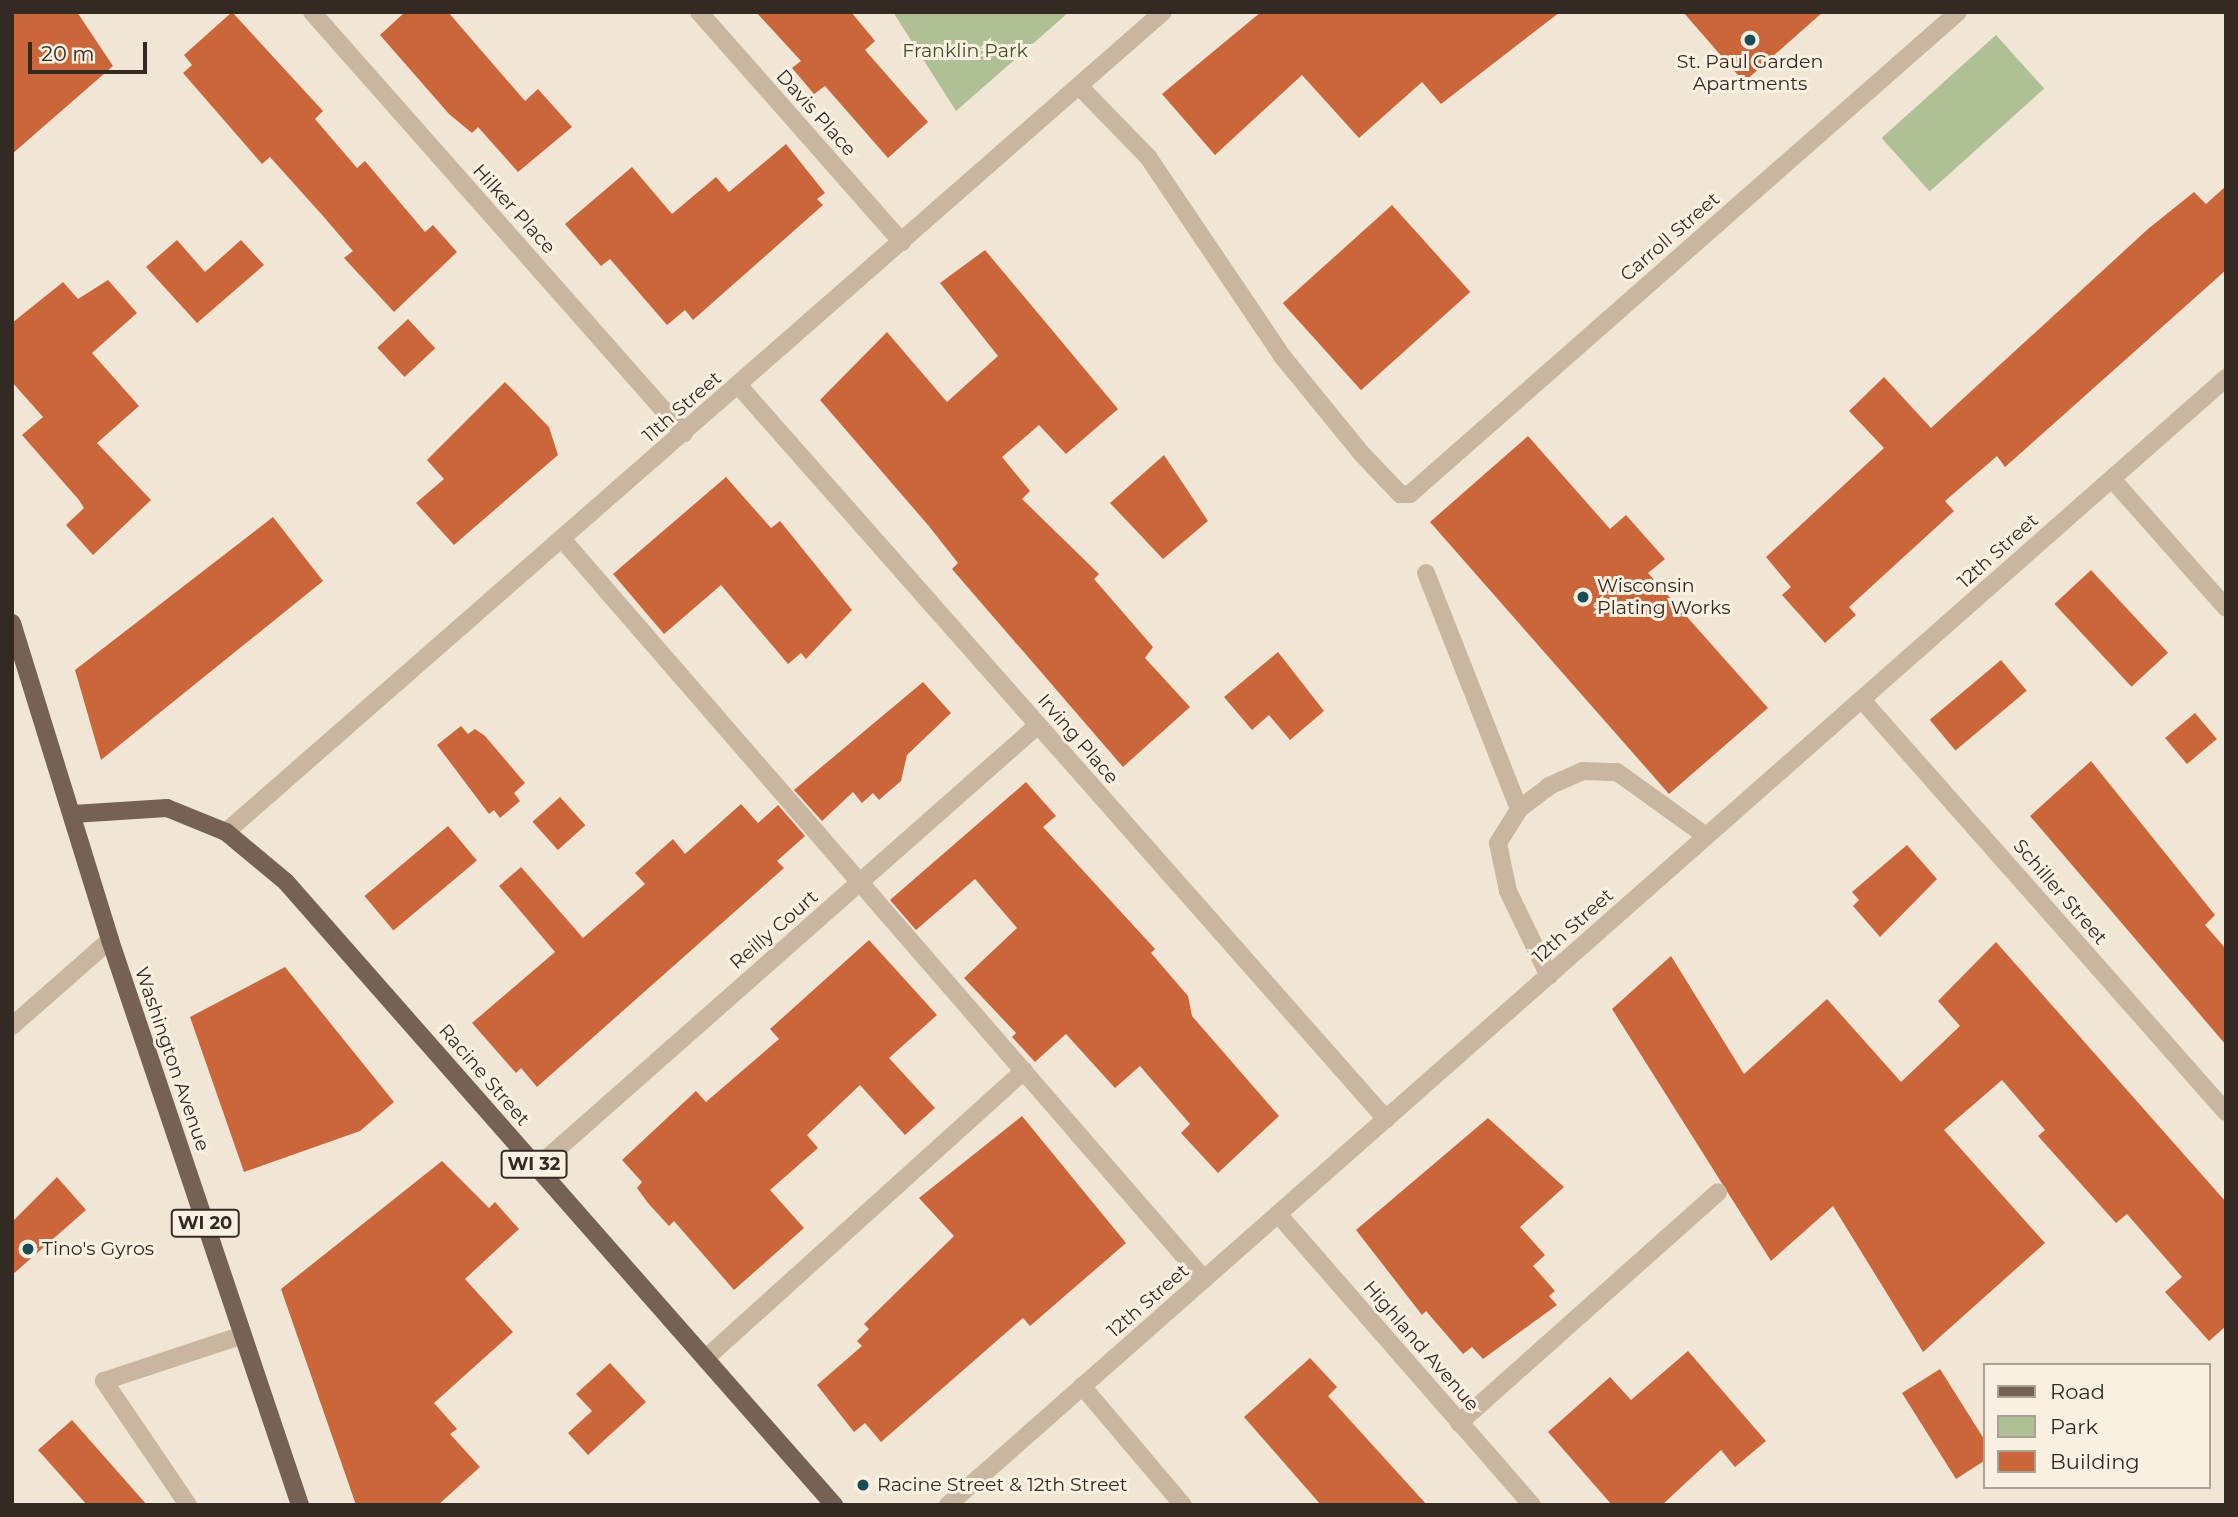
<!DOCTYPE html>
<html>
<head>
<meta charset="utf-8">
<style>
	body { margin:0 }
	#map { position:relative; width:2238px; height:1517px; overflow:hidden; background:#f1e6d5; font-family:Montserrat,sans-serif }
	div>[style] { position:absolute }
	.green>* { inset:0; background:#afc095; transform-origin:0 0 }
	.building>* { inset:0; background:#ca663a; transform-origin:0 0 }
	.lane>* { height:18px; margin:-9px; padding:0 9px; transform-origin:9px; border-radius:9px; background:#c9b6a1 }
	.street>* { height:18px; margin:-9px; padding:0 9px; transform-origin:9px; border-radius:9px; background:#c9b6a1 }
	.primary>* { height:18px; margin:-9px; padding:0 9px; transform-origin:9px; border-radius:9px; background:#766254 }
	.dots>* { width:19px; height:19px; translate:-50% -50%; box-sizing:border-box; border:4px solid #f9f0e1; border-radius:50% }
	span { translate:-50% -50%; white-space:nowrap; text-align:center; line-height:1.15; -webkit-text-stroke:6px #f9f0e1; paint-order:stroke }
	.shield-label span { padding:2px 5px; background:#f9f0e1; border:2px solid; border-radius:5px; -webkit-text-stroke-width:0 }
	.shield-label { font-size:18px; color:#332a24; font-weight:700 }
	.park-label { font-size:19px; color:#3f5227 }
	.poi-label { font-size:19px; color:#332a24 }
	.left { translate:0 -50%; text-align:left }
	.street-label { font-size:19px; color:#332a24 }
	.frame { position:absolute; inset:0; border:14px solid #332a24; pointer-events:none }
	.legend { position:absolute; left:1983px; top:1363px; width:228px; height:126px; box-sizing:border-box; background:#f9f0e1; border:2px solid #aaa195; margin:0; padding:9px 12px; list-style:none; font-size:21px; color:#332a24 }
	.legend li { display:flex; align-items:center; gap:14px; height:35px }
	.legend b { width:35px; border:2px solid #aaa195 }
	.scale { position:absolute; left:28px; top:42px; width:119px; height:32px; box-sizing:border-box; border:4px solid #332a24; border-top:0; padding-left:9px; font-size:21px; line-height:24px; white-space:nowrap; color:#332a24; -webkit-text-stroke:5px #f9f0e1; paint-order:stroke }
</style>
</head>
<body>
<div id="map">
	<div class="green">
		<i style="clip-path:polygon(893px 12px,1069px 12px,956px 111px)"></i>
		<i style="left:1996px;top:35px;width:72px;height:154px;rotate:48deg"></i>
	</div>
	<div class="building">
		<i style="clip-path:polygon(12px 12px,77px 12px,113px 66px,12px 154px)"></i>
		<i style="clip-path:polygon(232px 12px,323px 111px,315px 119px,357px 168px,365px 161px,425px 232px,433px 225px,457px 252px,394px 312px,344px 258px,353px 251px,323px 216px,270px 157px,262px 164px,183px 73px,192px 65px,184px 55px)"></i>
		<i style="clip-path:polygon(405px 12px,448px 12px,525px 101px,538px 89px,572px 127px,518px 172px,478px 127px,472px 133px,449px 114px,380px 35px)"></i>
		<i style="clip-path:polygon(756px 12px,851px 12px,875px 41px,865px 50px,928px 122px,888px 158px,825px 86px,814px 94px,792px 68px,801px 61px)"></i>
		<i style="clip-path:polygon(1261px 12px,1560px 12px,1441px 104px,1422px 82px,1359px 138px,1302px 75px,1215px 155px,1162px 94px)"></i>
		<i style="clip-path:polygon(1683px 12px,1823px 12px,1744px 82px)"></i>
		<i style="clip-path:polygon(786px 144px,825px 193px,817px 199px,823px 205px,693px 320px,685px 310px,667px 325px,610px 259px,601px 266px,565px 224px,632px 167px,672px 214px,716px 177px,729px 192px)"></i>
		<i style="clip-path:polygon(2226px 186px,2226px 270px,2005px 467px,1997px 456px,1945px 501px,1954px 511px,1849px 607px,1856px 615px,1825px 643px,1782px 595px,1791px 587px,1766px 557px,1884px 448px,1849px 411px,1884px 377px,1931px 428px,2148px 229px,2194px 192px,2206px 204px)"></i>
		<i style="left:1392px;top:205px;width:117px;height:147px;rotate:48deg"></i>
		<i style="clip-path:polygon(177px 240px,205px 272px,241px 240px,264px 265px,197px 323px,146px 267px)"></i>
		<i style="clip-path:polygon(985px 250px,1118px 409px,1066px 454px,1039px 425px,1002px 457px,1030px 491px,1022px 499px,1099px 574px,1094px 579px,1153px 647px,1145px 658px,1190px 707px,1123px 767px,952px 569px,958px 563px,928px 525px,820px 400px,887px 332px,947px 402px,998px 356px,940px 283px)"></i>
		<i style="clip-path:polygon(108px 280px,137px 313px,92px 353px,139px 406px,97px 443px,151px 500px,93px 555px,66px 525px,84px 508px,79px 500px,22px 435px,43px 417px,12px 382px,12px 323px,63px 282px,78px 299px)"></i>
		<i style="left:408px;top:319px;width:40px;height:42px;rotate:47deg"></i>
		<i style="clip-path:polygon(505px 382px,549px 427px,558px 455px,454px 545px,416px 503px,444px 479px,427px 460px)"></i>
		<i style="clip-path:polygon(1528px 436px,1610px 529px,1626px 515px,1665px 559px,1648px 573px,1768px 708px,1669px 794px,1430px 522px)"></i>
		<i style="clip-path:polygon(1164px 455px,1208px 521px,1163px 559px,1110px 503px)"></i>
		<i style="clip-path:polygon(726px 477px,771px 528px,780px 521px,852px 610px,806px 659px,801px 653px,788px 664px,721px 585px,664px 634px,613px 574px)"></i>
		<i style="clip-path:polygon(273px 517px,323px 581px,101px 760px,75px 670px)"></i>
		<i style="left:2091px;top:570px;width:113px;height:50px;rotate:47deg"></i>
		<i style="clip-path:polygon(1278px 652px,1324px 711px,1290px 740px,1269px 715px,1252px 730px,1224px 697px)"></i>
		<i style="left:2001px;top:660px;width:40px;height:93px;rotate:50deg"></i>
		<i style="clip-path:polygon(923px 682px,951px 713px,907px 755px,901px 781px,879px 800px,873px 793px,862px 803px,853px 792px,822px 821px,794px 790px)"></i>
		<i style="left:2195px;top:713px;width:34px;height:39px;rotate:50deg"></i>
		<i style="clip-path:polygon(461px 726px,468px 734px,475px 729px,485px 736px,525px 783px,514px 793px,520px 801px,500px 818px,494px 810px,489px 814px,437px 745px)"></i>
		<i style="clip-path:polygon(2091px 761px,2215px 915px,2205px 925px,2226px 949px,2226px 1045px,2030px 816px)"></i>
		<i style="clip-path:polygon(1026px 782px,1056px 816px,1043px 827px,1155px 949px,1151px 953px,1188px 996px,1192px 1016px,1279px 1116px,1218px 1173px,1181px 1133px,1190px 1124px,1140px 1066px,1115px 1088px,1066px 1034px,1035px 1062px,1012px 1037px,1016px 1033px,964px 978px,1017px 928px,975px 879px,916px 930px,890px 900px)"></i>
		<i style="left:560px;top:797px;width:38px;height:37px;rotate:48deg"></i>
		<i style="clip-path:polygon(741px 804px,758px 823px,778px 805px,805px 836px,777px 861px,784px 868px,537px 1087px,521px 1068px,516px 1073px,472px 1023px,555px 952px,499px 886px,521px 867px,583px 938px,645px 884px,635px 873px,673px 839px,685px 854px)"></i>
		<i style="left:448px;top:826px;width:45px;height:109px;rotate:50deg"></i>
		<i style="clip-path:polygon(1907px 845px,1937px 879px,1880px 937px,1853px 906px,1859px 900px,1852px 892px)"></i>
		<i style="clip-path:polygon(869px 940px,937px 1015px,889px 1058px,935px 1108px,905px 1135px,860px 1085px,807px 1135px,818px 1148px,770px 1190px,804px 1228px,734px 1290px,674px 1221px,669px 1226px,648px 1203px,637px 1188px,642px 1182px,622px 1160px,696px 1091px,706px 1102px,779px 1039px,770px 1029px)"></i>
		<i style="clip-path:polygon(1996px 942px,2226px 1202px,2226px 1326px,2209px 1341px,2165px 1292px,2182px 1277px,2127px 1214px,2116px 1223px,2038px 1136px,2045px 1130px,2002px 1080px,1944px 1130px,2045px 1243px,1923px 1352px,1833px 1206px,1771px 1261px,1612px 1009px,1671px 956px,1744px 1074px,1827px 999px,1901px 1082px,1960px 1026px,1938px 1001px)"></i>
		<i style="clip-path:polygon(285px 967px,394px 1102px,360px 1131px,244px 1172px,190px 1017px)"></i>
		<i style="clip-path:polygon(1022px 1116px,1126px 1243px,1030px 1326px,1023px 1318px,881px 1442px,865px 1423px,854px 1432px,817px 1385px,862px 1346px,857px 1341px,869px 1329px,864px 1324px,954px 1236px,919px 1198px)"></i>
		<i style="clip-path:polygon(1488px 1118px,1564px 1187px,1520px 1227px,1545px 1255px,1533px 1266px,1555px 1291px,1549px 1296px,1557px 1305px,1483px 1359px,1472px 1347px,1463px 1354px,1426px 1311px,1422px 1315px,1356px 1230px)"></i>
		<i style="clip-path:polygon(442px 1161px,489px 1208px,495px 1202px,519px 1229px,465px 1279px,513px 1332px,434px 1403px,457px 1429px,450px 1434px,480px 1467px,438px 1505px,356px 1505px,281px 1289px)"></i>
		<i style="clip-path:polygon(57px 1177px,86px 1210px,12px 1275px,12px 1222px)"></i>
		<i style="clip-path:polygon(1688px 1351px,1766px 1441px,1735px 1467px,1721px 1450px,1662px 1505px,1612px 1505px,1548px 1432px,1610px 1377px,1631px 1400px)"></i>
		<i style="clip-path:polygon(1310px 1358px,1337px 1387px,1328px 1396px,1427px 1505px,1321px 1505px,1244px 1417px)"></i>
		<i style="clip-path:polygon(610px 1363px,646px 1402px,588px 1455px,568px 1433px,592px 1411px,576px 1394px)"></i>
		<i style="clip-path:polygon(1940px 1369px,1984px 1439px,1984px 1461px,1956px 1479px,1902px 1393px)"></i>
		<i style="clip-path:polygon(72px 1420px,147px 1505px,87px 1505px,38px 1450px)"></i>
	</div>
	<div class="lane">
		<i style="left:1079px;top:86px;width:99px;rotate:45.8deg"></i>
		<i style="left:1148px;top:157px;width:240px;rotate:56deg"></i>
		<i style="left:1282px;top:356px;width:125px;rotate:50.8deg"></i>
		<i style="left:1361px;top:453px;width:57px;rotate:46.4deg"></i>
		<i style="left:1400px;top:494px;width:10px"></i>
		<i style="left:562px;top:539px;width:980px;rotate:49.06deg"></i>
		<i style="left:1426px;top:573px;width:254px;rotate:68.5deg"></i>
		<i style="left:1549px;top:976px;width:94px;rotate:-115.8deg"></i>
		<i style="left:1508px;top:891px;width:49px;rotate:-101.8deg"></i>
		<i style="left:1498px;top:843px;width:40px;rotate:-58deg"></i>
		<i style="left:1519px;top:809px;width:38px;rotate:-37deg"></i>
		<i style="left:1549px;top:786px;width:37px;rotate:-24deg"></i>
		<i style="left:1583px;top:771px;width:34px;rotate:2deg"></i>
		<i style="left:1617px;top:772px;width:110px;rotate:35.7deg"></i>
		<i style="left:705px;top:1359px;width:430px;rotate:-42.1deg"></i>
		<i style="left:1082px;top:1386px;width:156px;rotate:49.7deg"></i>
		<i style="left:1459px;top:1423px;width:347px;rotate:-41.7deg"></i>
		<i style="left:188px;top:1505px;width:150px;rotate:-124.1deg"></i>
		<i style="left:104px;top:1381px;width:146px;rotate:-18.3deg"></i>
	</div>
	<div class="street">
		<i style="left:312px;top:12px;width:562px;rotate:48.54deg"></i>
		<i style="left:699px;top:12px;width:307px;rotate:48.6deg"></i>
		<i style="left:739px;top:386px;width:978px;rotate:48.57deg"></i>
		<i style="left:2112px;top:479px;width:172px;rotate:48.5deg"></i>
		<i style="left:1410px;top:494px;width:730px;rotate:-41.33deg"></i>
		<i style="left:1862px;top:700px;width:550px;rotate:48.54deg"></i>
		<i style="left:226px;top:832px;width:1245px;rotate:-41.19deg"></i>
		<i style="left:12px;top:1026px;width:130px;rotate:-41.3deg"></i>
		<i style="left:537px;top:1167px;width:668px;rotate:-41.42deg"></i>
		<i style="left:1278px;top:1214px;width:386px;rotate:48.9deg"></i>
		<i style="left:948px;top:1505px;width:1704px;rotate:-41.41deg"></i>
	</div>
	<div class="primary">
		<i style="left:12px;top:623px;width:332px;rotate:72.8deg"></i>
		<i style="left:110px;top:940px;width:596px;rotate:71.41deg"></i>
		<i style="left:73px;top:814px;width:94px;rotate:-3.7deg"></i>
		<i style="left:167px;top:808px;width:64px;rotate:22.1deg"></i>
		<i style="left:226px;top:832px;width:78px;rotate:39.8deg"></i>
		<i style="left:286px;top:882px;width:830px;rotate:48.66deg"></i>
	</div>
	<div class="dots">
		<i style="left:1750px;top:40px;background:#194d55"></i>
		<i style="left:1583px;top:597px;background:#194d55"></i>
		<i style="left:28px;top:1249px;background:#194d55"></i>
		<i style="left:863px;top:1485px;background:#194d55"></i>
	</div>
	<div class="shield-label">
		<span style="left:534px;top:1164px">WI 32</span>
		<span style="left:205px;top:1223px">WI 20</span>
	</div>
	<div class="park-label">
		<span style="left:965px;top:51px">Franklin Park</span>
	</div>
	<div class="poi-label">
		<span style="left:1750px;top:73px">St. Paul Garden<br>Apartments</span>
		<span class="left" style="left:1597px;top:597px">Wisconsin<br>Plating Works</span>
		<span class="left" style="left:42px;top:1249px">Tino's Gyros</span>
		<span class="left" style="left:877px;top:1485px">Racine Street &amp; 12th Street</span>
	</div>
	<div class="street-label">
		<span style="left:816px;top:113px;rotate:48deg">Davis Place</span>
		<span style="left:514px;top:209px;rotate:48deg">Hilker Place</span>
		<span style="left:1670px;top:237px;rotate:-41deg">Carroll Street</span>
		<span style="left:682px;top:407px;rotate:-41deg">11th Street</span>
		<span style="left:1998px;top:551px;rotate:-42deg">12th Street</span>
		<span style="left:1078px;top:739px;rotate:49deg">Irving Place</span>
		<span style="left:2060px;top:892px;rotate:49deg">Schiller Street</span>
		<span style="left:1573px;top:926px;rotate:-42deg">12th Street</span>
		<span style="left:774px;top:930px;rotate:-41deg">Reilly Court</span>
		<span style="left:172px;top:1059px;rotate:71deg">Washington Avenue</span>
		<span style="left:484px;top:1075px;rotate:49deg">Racine Street</span>
		<span style="left:1148px;top:1301px;rotate:-41deg">12th Street</span>
		<span style="left:1421px;top:1346px;rotate:49deg">Highland Avenue</span>
	</div>
	<div class="frame"></div>
	<ul class="legend">
	<li><b style="height:9px;background:#766254"></b>Road</li>
	<li><b style="height:19px;background:#afc095"></b>Park</li>
	<li><b style="height:19px;background:#ca663a"></b>Building</li>
	</ul>
	<div class="scale">20 m</div>
</div>
</body>
</html>
